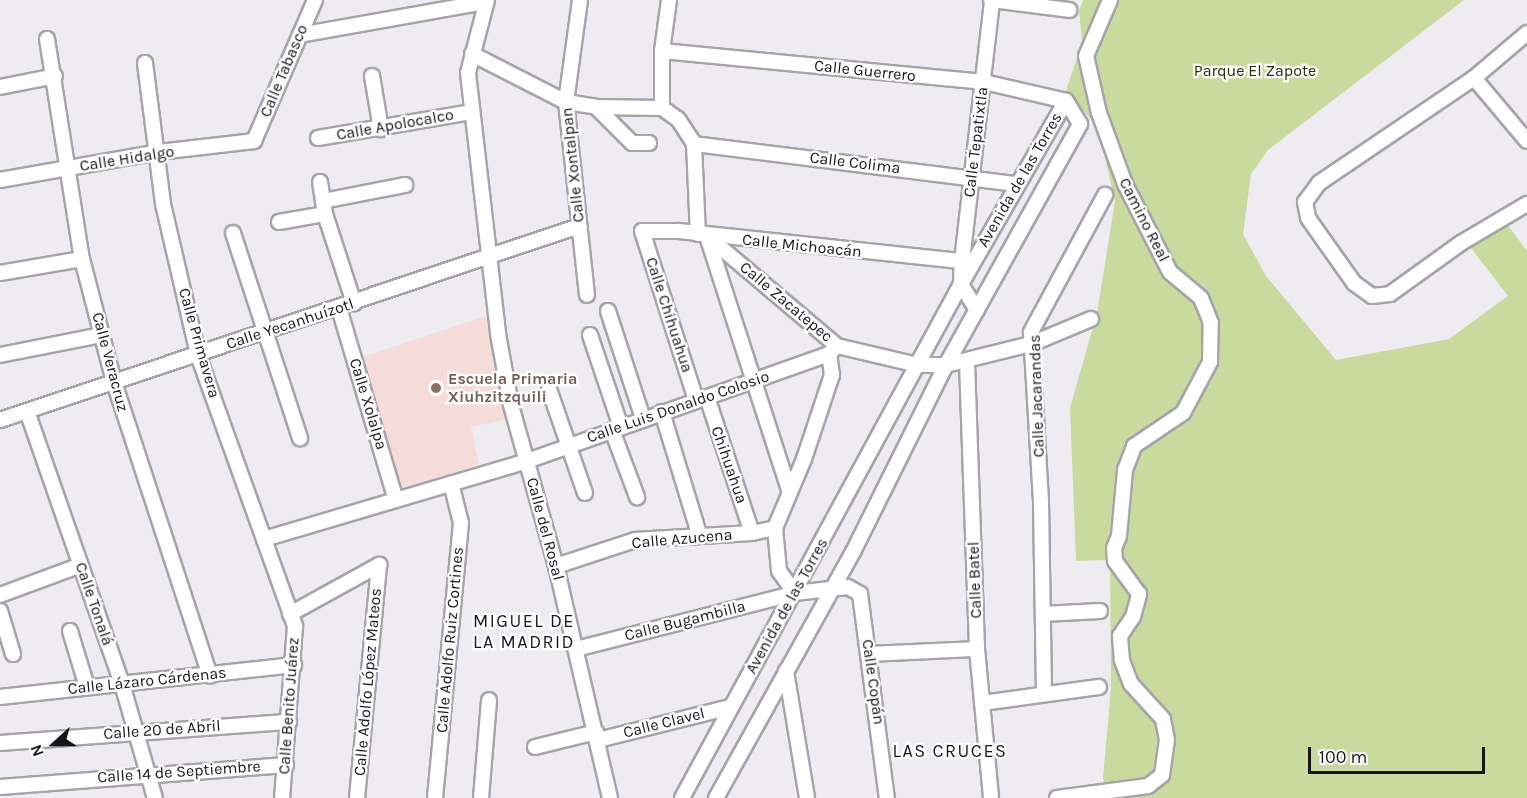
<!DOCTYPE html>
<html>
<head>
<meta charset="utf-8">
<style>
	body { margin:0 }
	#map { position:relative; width:1527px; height:798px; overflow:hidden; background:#eeecf1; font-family:Karla,sans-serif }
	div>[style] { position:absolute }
	.education>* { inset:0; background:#f6dcd8 }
	.green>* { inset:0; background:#cada9f }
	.roads { filter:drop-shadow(2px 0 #a6a4aa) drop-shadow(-2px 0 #a6a4aa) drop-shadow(0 2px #a6a4aa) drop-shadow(0 -2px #a6a4aa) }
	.minor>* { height:14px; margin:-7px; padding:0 7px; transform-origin:7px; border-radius:7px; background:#fff }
	.dots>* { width:16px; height:16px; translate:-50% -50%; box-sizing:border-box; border:3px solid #fff; border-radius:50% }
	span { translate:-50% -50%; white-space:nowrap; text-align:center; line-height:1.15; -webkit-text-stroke:4.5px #fff; paint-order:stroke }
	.street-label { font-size:16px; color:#161517 }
	.park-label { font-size:16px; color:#272f01 }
	.education-label { font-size:16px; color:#785e54; font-weight:700 }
	.left { translate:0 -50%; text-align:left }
	.neighbourhood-label { font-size:18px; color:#161517; letter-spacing:1.5px }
	.north { position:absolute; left:24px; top:714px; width:60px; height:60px; -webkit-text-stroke:4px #fff; paint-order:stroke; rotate:249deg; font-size:16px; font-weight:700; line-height:24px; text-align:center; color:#161517 }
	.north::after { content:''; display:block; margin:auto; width:21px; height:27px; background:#161517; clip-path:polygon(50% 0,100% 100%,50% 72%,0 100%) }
	.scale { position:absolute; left:1308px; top:747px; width:177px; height:27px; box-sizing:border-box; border:3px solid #161517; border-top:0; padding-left:8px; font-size:18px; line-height:21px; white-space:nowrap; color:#161517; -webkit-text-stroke:4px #fff; paint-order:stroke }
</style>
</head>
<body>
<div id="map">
	<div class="education">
		<i style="clip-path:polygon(486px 316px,507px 419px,471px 427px,479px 464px,401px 489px,363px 357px)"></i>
	</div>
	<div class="green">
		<i style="clip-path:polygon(1083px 0,1464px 0,1268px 150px,1251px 174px,1243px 234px,1266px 276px,1336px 360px,1449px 339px,1508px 296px,1471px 248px,1507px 224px,1527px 251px,1527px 798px,1105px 798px,1103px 777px,1111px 688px,1110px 560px,1076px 561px,1070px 408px,1097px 313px,1115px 201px,1098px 127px,1066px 91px,1082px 42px,1079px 11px)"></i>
	</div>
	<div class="roads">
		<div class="minor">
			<i style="left:487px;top:0;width:75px;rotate:104.6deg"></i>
			<i style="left:468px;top:73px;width:263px;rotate:83.4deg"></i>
			<i style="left:498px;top:334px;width:72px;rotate:79.6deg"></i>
			<i style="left:511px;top:405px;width:167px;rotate:74.4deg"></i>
			<i style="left:556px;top:566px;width:238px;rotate:76.9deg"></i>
			<i style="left:580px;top:0;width:103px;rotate:97.8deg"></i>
			<i style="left:566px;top:102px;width:194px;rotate:83.8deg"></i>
			<i style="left:669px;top:0;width:51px;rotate:97.8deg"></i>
			<i style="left:662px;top:51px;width:57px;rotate:90deg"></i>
			<i style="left:662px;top:108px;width:19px;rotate:35deg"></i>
			<i style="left:678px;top:119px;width:30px;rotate:57deg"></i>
			<i style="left:694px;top:144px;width:90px;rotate:87.5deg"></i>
			<i style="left:991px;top:0;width:79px;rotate:7.3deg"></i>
			<i style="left:1527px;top:33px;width:70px;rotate:139.7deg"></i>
			<i style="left:1474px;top:78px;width:187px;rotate:145.9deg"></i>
			<i style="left:1319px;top:183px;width:24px;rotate:126deg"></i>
			<i style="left:1305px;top:202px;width:16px;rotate:79deg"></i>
			<i style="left:1308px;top:218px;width:80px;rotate:54.7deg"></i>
			<i style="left:1354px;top:283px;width:22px;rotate:36deg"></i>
			<i style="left:1372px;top:296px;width:18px;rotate:-6deg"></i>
			<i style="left:1390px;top:294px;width:87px;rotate:-35.7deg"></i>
			<i style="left:1461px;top:243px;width:77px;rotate:-30.6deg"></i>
			<i style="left:300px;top:35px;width:189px;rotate:-10.1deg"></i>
			<i style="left:47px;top:39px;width:223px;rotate:81deg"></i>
			<i style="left:82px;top:259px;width:127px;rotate:75.4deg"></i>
			<i style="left:114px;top:382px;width:309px;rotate:71.9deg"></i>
			<i style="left:662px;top:51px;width:323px;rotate:5.5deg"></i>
			<i style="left:984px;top:82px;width:84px;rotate:13deg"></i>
			<i style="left:472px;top:54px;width:106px;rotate:27.1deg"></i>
			<i style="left:566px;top:102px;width:30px;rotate:9deg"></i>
			<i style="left:596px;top:107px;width:66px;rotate:0.9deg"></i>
			<i style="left:145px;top:63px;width:142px;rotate:82.7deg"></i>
			<i style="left:163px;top:204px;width:155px;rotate:76.9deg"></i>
			<i style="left:198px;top:355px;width:288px;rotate:70.3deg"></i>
			<i style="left:295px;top:626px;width:172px;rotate:94.3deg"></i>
			<i style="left:372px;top:76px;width:54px;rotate:80.4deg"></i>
			<i style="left:1474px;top:78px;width:82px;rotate:49.9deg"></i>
			<i style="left:0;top:87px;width:56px;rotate:-11.3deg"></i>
			<i style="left:596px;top:107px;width:51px;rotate:45deg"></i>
			<i style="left:632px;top:143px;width:17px"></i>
			<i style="left:318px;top:138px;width:155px;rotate:-9.6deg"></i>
			<i style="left:694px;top:144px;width:324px;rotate:7.1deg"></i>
			<i style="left:0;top:180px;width:161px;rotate:-10deg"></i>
			<i style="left:159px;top:152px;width:96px;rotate:-6.6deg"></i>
			<i style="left:254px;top:141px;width:154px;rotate:-66.6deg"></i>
			<i style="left:320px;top:182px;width:32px;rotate:81deg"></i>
			<i style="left:325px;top:214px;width:94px;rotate:72deg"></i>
			<i style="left:323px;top:201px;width:84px;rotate:-11deg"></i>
			<i style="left:279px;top:222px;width:47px;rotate:-9.9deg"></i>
			<i style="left:233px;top:233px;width:216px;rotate:71.9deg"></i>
			<i style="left:707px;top:236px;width:267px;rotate:72.1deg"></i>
			<i style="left:707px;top:236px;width:170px;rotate:40.2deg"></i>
			<i style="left:0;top:273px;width:83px;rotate:-9.7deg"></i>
			<i style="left:339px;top:308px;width:200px;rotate:73.5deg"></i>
			<i style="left:977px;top:310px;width:31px;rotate:-122deg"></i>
			<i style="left:961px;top:284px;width:23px;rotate:-88deg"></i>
			<i style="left:962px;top:261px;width:263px;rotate:-83.4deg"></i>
			<i style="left:608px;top:311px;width:114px;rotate:72deg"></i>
			<i style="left:590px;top:335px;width:97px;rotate:71.4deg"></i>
			<i style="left:0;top:355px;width:104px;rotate:-11.1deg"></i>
			<i style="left:967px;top:362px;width:287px;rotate:88deg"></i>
			<i style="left:977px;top:649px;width:150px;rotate:84.6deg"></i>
			<i style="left:549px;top:389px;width:110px;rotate:70.9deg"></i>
			<i style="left:707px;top:397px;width:143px;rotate:71.7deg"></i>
			<i style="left:696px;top:400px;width:177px;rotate:-107.7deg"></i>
			<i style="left:642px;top:231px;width:37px"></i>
			<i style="left:679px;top:231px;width:285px;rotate:6.1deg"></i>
			<i style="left:27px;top:411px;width:289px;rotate:70.8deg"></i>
			<i style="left:122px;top:684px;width:119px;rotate:73.9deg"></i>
			<i style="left:662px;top:412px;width:127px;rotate:73.1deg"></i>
			<i style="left:0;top:420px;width:611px;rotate:-18.52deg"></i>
			<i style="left:612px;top:430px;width:72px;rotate:69.5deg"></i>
			<i style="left:264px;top:539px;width:274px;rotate:-16.5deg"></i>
			<i style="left:527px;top:461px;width:320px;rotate:-19.5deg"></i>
			<i style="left:829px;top:354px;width:11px;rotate:-45deg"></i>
			<i style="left:837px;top:346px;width:83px;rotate:13.2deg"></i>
			<i style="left:918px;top:365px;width:28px"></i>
			<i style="left:946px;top:365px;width:88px;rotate:-13.9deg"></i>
			<i style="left:1031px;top:344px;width:65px;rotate:-22.6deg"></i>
			<i style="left:556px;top:566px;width:83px;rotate:-18.2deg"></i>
			<i style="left:635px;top:540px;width:117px;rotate:-3.4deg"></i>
			<i style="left:752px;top:533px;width:24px;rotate:-12deg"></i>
			<i style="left:795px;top:593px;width:27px;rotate:-126deg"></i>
			<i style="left:779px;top:571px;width:43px;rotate:-95.3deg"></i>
			<i style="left:775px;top:528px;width:75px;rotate:-67.2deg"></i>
			<i style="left:804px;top:459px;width:89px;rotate:-71.6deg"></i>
			<i style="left:832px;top:375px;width:21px;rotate:-98deg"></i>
			<i style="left:0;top:595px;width:86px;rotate:-20.3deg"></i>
			<i style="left:0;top:611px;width:45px;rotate:73.2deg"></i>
			<i style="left:290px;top:614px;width:102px;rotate:-28.8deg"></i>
			<i style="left:1043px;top:614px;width:57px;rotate:-3deg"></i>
			<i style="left:70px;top:631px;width:59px;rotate:73.1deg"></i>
			<i style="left:576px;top:649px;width:226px;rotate:-14.3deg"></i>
			<i style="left:795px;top:593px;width:53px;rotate:-6.5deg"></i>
			<i style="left:848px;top:587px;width:14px;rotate:30deg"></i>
			<i style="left:860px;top:594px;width:206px;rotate:82.5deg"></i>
			<i style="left:870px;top:654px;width:107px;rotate:-2.7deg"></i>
			<i style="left:786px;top:671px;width:129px;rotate:80.6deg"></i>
			<i style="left:1044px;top:693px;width:192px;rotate:-90.9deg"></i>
			<i style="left:1041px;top:501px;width:169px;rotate:-93.4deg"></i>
			<i style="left:1031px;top:332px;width:156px;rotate:-61.6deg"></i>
			<i style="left:0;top:697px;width:296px;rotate:-6.2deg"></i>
			<i style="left:982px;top:703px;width:118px;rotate:-7.8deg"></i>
			<i style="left:598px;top:740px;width:136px;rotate:-14deg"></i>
			<i style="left:0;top:743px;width:290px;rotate:-4.2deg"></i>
			<i style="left:535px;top:747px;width:63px;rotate:-13.8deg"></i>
			<i style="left:0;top:787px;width:287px;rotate:-4.4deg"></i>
			<i style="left:357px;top:798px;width:234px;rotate:-84.6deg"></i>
			<i style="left:435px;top:798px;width:276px;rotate:-84.6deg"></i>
			<i style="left:461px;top:523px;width:41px;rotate:-104deg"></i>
			<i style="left:481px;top:798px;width:98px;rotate:-85.3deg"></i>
			<i style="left:682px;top:798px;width:585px;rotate:-61.51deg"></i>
			<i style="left:961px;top:284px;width:211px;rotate:-60.2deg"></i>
			<i style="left:716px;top:798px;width:282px;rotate:-60.9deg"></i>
			<i style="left:853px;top:552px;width:209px;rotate:-63.6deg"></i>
			<i style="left:946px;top:365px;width:276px;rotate:-60.9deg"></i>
			<i style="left:1080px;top:124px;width:27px;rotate:-121deg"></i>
			<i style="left:1057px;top:798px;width:92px;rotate:-7.5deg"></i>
			<i style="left:1148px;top:786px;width:18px;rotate:-38deg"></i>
			<i style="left:1162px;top:775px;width:35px;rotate:-82deg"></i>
			<i style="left:1167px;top:740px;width:21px;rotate:-101deg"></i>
			<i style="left:1163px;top:719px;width:47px;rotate:-132.4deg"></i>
			<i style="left:1131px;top:684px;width:26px;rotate:-111deg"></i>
			<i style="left:1122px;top:660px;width:24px;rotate:-95deg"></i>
			<i style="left:1120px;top:636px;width:23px;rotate:-56deg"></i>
			<i style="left:1133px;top:617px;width:24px;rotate:-75deg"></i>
			<i style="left:1139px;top:594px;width:41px;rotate:-126deg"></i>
			<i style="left:1115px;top:561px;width:13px;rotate:-94deg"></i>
			<i style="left:1114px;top:548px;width:13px;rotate:-67deg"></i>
			<i style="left:1119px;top:536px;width:66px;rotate:-84.8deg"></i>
			<i style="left:1125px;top:470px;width:26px;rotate:-69deg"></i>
			<i style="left:1134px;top:446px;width:59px;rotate:-34deg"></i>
			<i style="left:1183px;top:413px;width:58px;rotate:-62.1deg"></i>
			<i style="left:1210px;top:362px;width:39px;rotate:-89deg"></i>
			<i style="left:1211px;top:323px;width:27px;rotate:-112deg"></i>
			<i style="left:1201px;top:298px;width:40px;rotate:-140deg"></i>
			<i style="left:1170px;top:272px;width:99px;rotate:-117.1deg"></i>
			<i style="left:1125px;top:184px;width:76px;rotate:-110.1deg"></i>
			<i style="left:1099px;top:113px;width:58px;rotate:-102.8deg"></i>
			<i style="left:1086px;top:56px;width:61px;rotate:-66.8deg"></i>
		</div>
	</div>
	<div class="dots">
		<i style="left:436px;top:388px;background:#8d6e63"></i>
	</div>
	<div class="street-label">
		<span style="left:284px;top:71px;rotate:-67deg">Calle Tabasco</span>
		<span style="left:865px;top:71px;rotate:6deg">Calle Guerrero</span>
		<span style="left:395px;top:125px;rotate:-10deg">Calle Apolocalco</span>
		<span style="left:976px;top:142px;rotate:-83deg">Calle Tepatixtla</span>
		<span style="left:127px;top:159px;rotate:-9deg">Calle Hidalgo</span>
		<span style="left:855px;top:163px;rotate:7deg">Calle Colima</span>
		<span style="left:573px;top:165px;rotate:-96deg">Calle Xontalpan</span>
		<span style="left:1020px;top:180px;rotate:-60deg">Avenida de las Torres</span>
		<span style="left:1144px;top:220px;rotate:63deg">Camino Real</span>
		<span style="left:802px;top:246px;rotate:6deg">Calle Michoacán</span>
		<span style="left:786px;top:302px;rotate:40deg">Calle Zacatepec</span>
		<span style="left:669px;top:315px;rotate:72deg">Calle Chihuahua</span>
		<span style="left:290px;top:324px;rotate:-18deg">Calle Yecanhuízotl</span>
		<span style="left:199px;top:343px;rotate:74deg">Calle Primavera</span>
		<span style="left:110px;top:362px;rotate:75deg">Calle Veracruz</span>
		<span style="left:1037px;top:396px;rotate:-92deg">Calle Jacarandas</span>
		<span style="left:368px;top:404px;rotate:73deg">Calle Xolalpa</span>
		<span style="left:678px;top:407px;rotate:-19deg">Calle Luis Donaldo Colosio</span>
		<span style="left:729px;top:465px;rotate:71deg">Chihuahua</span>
		<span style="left:545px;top:529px;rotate:75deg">Calle del Rosal</span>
		<span style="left:682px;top:539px;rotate:-5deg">Calle Azucena</span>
		<span style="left:975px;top:580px;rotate:-92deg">Calle Batel</span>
		<span style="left:94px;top:604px;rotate:71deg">Calle Tonalá</span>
		<span style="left:787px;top:606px;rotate:-61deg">Avenida de las Torres</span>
		<span style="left:685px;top:621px;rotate:-14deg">Calle Bugambilla</span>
		<span style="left:450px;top:640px;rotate:-85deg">Calle Adolfo Ruiz Cortines</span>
		<span style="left:147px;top:681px;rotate:-6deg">Calle Lázaro Cárdenas</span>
		<span style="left:368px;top:682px;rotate:-85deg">Calle Adolfo López Mateos</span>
		<span style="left:873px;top:682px;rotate:82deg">Calle Copán</span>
		<span style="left:289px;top:706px;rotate:-86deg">Calle Benito Juárez</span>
		<span style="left:664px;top:723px;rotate:-14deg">Calle Clavel</span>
		<span style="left:162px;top:730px;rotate:-4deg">Calle 20 de Abril</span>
		<span style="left:179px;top:772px;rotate:-4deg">Calle 14 de Septiembre</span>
	</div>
	<div class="park-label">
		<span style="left:1255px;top:71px">Parque El Zapote</span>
	</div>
	<div class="education-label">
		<span class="left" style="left:448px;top:388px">Escuela Primaria<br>Xiuhzitzquili</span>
	</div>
	<div class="neighbourhood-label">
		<span style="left:524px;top:632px">MIGUEL DE<br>LA MADRID</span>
		<span style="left:950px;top:751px">LAS CRUCES</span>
	</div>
	<div class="north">N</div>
	<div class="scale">100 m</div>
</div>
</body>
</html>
